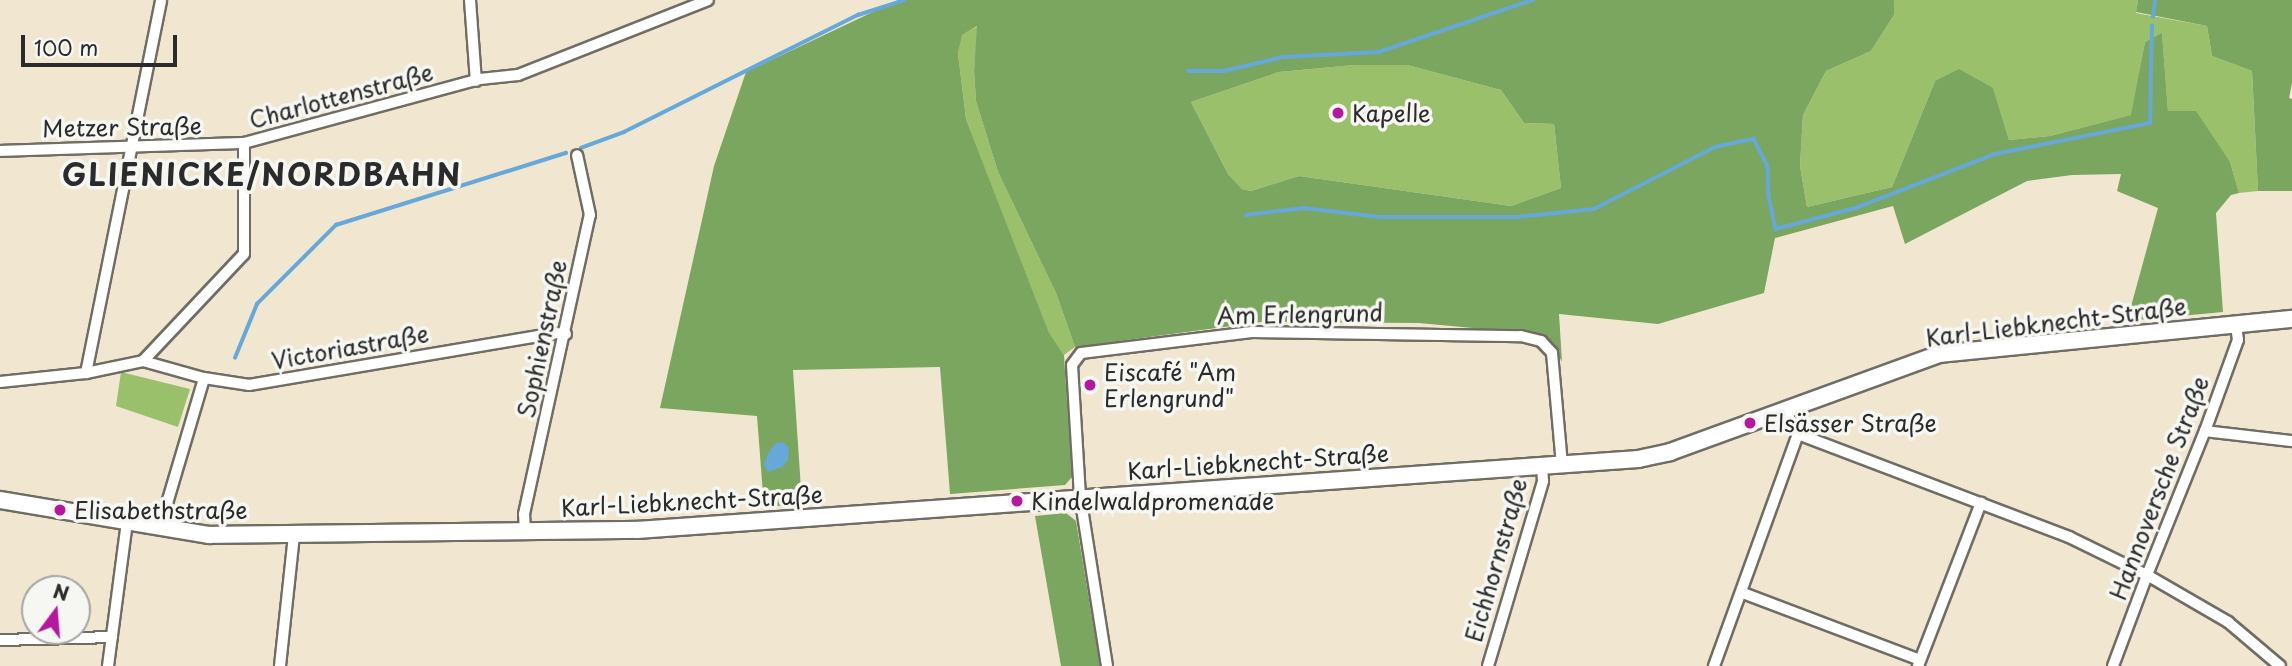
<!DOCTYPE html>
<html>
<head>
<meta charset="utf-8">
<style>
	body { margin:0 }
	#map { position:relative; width:2292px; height:666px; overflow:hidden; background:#f1e7d0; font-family:"Playpen Sans",sans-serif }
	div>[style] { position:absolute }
	.green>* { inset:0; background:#9ac06b }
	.forest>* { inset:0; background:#7ba65f }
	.water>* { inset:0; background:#66a8da }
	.stream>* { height:3.5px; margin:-1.75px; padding:0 1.75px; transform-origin:1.75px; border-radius:1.75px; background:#66a8da }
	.roads { filter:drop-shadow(2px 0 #706d65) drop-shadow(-2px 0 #706d65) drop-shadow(0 2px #706d65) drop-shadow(0 -2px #706d65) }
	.street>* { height:10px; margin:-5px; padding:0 5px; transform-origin:5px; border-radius:5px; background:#fff }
	.secondary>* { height:16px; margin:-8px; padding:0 8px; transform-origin:8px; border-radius:8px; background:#fff }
	.dots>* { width:19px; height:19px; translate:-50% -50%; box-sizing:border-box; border:4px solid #f6f6f2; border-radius:50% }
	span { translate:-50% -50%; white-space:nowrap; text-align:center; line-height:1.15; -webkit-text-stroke:7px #f6f6f2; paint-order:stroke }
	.street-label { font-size:23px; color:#2b2b2b }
	.poi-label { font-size:23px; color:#2b2b2b }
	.left { translate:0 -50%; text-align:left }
	.district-label { font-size:30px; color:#2b2b2b; font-weight:700; letter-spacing:2px }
	.north { position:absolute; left:21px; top:575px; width:70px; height:70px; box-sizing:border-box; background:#f6f6f2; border:2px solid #a5a5a2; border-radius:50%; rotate:16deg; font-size:19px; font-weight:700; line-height:28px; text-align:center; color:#2b2b2b }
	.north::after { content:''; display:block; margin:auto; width:24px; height:32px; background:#b5179e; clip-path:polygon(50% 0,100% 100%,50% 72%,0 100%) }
	.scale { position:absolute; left:21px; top:35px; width:156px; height:32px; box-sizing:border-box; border:4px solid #2b2b2b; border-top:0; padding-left:9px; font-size:21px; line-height:24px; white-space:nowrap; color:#2b2b2b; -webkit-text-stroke:5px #f6f6f2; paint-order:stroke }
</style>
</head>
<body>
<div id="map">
	<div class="green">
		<i style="clip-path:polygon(1894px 0,2138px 0,2136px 13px,2207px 26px,2212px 56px,2252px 71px,2258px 191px,2239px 193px,2230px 162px,2168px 111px,2162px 34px,2145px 42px,2132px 115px,2050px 136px,2009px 140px,1993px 89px,1935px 81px,1892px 187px,1807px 207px,1800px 166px,1803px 115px,1826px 71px,1871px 51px,1894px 15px)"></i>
		<i style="clip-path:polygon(978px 26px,974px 71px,976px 101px,998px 172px,1056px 293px,1075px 347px,1064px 355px,1049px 334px,966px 119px,958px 53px,961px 35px)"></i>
		<i style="clip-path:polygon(1354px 65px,1407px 65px,1501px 90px,1524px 123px,1554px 124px,1561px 188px,1511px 206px,1299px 176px,1251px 191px,1242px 189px,1228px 174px,1191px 102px,1279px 72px)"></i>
		<i style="clip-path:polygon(121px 372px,190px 389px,178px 427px,116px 406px)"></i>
	</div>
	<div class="forest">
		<i style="clip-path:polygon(evenodd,898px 0,1894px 0,1894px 15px,1871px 51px,1826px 71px,1803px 115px,1800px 166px,1807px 207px,1892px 187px,1935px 81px,1959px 69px,1993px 88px,2009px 140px,2050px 136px,2131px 115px,2145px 42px,2162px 33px,2168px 111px,2196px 111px,2230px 162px,2239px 193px,2231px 195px,2216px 213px,2223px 312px,2127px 321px,2158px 208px,2117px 191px,2121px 174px,2072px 175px,2027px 181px,1905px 244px,1893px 206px,1775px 238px,1764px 293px,1658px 324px,1559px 314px,1562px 362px,1552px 342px,1538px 334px,1419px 323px,1261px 322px,1075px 347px,1056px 293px,998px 172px,976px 101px,974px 71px,977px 26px,962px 35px,958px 53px,966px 119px,1049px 333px,1064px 355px,1072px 477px,1065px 485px,950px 494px,940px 367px,793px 370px,802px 504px,764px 507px,757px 416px,660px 408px,714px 166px,746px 72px,898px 0,1354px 65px,1407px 65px,1501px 90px,1524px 123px,1554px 124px,1561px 188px,1511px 206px,1299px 176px,1251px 191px,1242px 189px,1228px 174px,1191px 102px,1279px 72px,1354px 65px)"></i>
		<i style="clip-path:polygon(2138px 0,2292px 0,2292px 83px,2289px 98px,2292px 99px,2292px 191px,2258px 191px,2252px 71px,2212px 56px,2207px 26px,2136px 12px)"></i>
		<i style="clip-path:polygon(1066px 513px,1076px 521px,1100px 666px,1061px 666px,1035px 516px)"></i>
	</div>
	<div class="water">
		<i style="clip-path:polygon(783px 442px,789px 448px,788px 460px,782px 467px,768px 472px,764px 465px,768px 453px,776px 443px)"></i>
	</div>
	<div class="stream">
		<i style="left:2153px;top:17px;width:17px;rotate:-83deg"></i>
		<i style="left:1188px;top:71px;width:36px"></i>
		<i style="left:1224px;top:71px;width:61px;rotate:-13.3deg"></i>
		<i style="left:1283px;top:57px;width:96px;rotate:-3deg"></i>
		<i style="left:1379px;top:52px;width:163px;rotate:-18.7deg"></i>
		<i style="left:581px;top:148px;width:46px;rotate:-20.4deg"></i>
		<i style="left:624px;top:132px;width:262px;rotate:-26.6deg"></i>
		<i style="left:858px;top:15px;width:49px;rotate:-17.7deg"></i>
		<i style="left:1246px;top:215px;width:58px;rotate:-6.9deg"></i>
		<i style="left:1304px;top:208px;width:78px;rotate:6.7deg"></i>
		<i style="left:1381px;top:217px;width:136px"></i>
		<i style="left:1517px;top:217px;width:77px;rotate:-5.9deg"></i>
		<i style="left:1594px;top:209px;width:136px;rotate:-27.1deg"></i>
		<i style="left:1715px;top:147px;width:40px;rotate:-12deg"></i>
		<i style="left:1754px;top:139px;width:31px;rotate:63deg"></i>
		<i style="left:1768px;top:167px;width:29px;rotate:88deg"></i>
		<i style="left:1769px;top:196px;width:34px;rotate:78deg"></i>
		<i style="left:1776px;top:229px;width:83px;rotate:-14.7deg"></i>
		<i style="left:1856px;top:208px;width:149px;rotate:-21.2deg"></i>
		<i style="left:1995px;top:154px;width:158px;rotate:-11.3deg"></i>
		<i style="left:2150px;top:123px;width:97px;rotate:-88.8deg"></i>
		<i style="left:235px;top:358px;width:58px;rotate:-67.8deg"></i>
		<i style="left:257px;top:304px;width:112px;rotate:-45deg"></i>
		<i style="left:336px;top:225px;width:241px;rotate:-17.4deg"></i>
	</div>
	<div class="roads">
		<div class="street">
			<i style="left:470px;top:0;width:81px;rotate:85.8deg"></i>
			<i style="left:0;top:151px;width:244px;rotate:-1.9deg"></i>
			<i style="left:143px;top:361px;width:63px;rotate:15.6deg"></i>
			<i style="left:204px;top:378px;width:46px;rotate:8.8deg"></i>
			<i style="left:249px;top:385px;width:310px;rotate:-9.6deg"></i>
			<i style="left:555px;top:333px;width:11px;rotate:5deg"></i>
			<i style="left:86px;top:373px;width:380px;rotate:-78.6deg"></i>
			<i style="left:0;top:382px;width:86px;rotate:-6deg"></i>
			<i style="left:86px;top:373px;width:58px;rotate:-11.9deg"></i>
			<i style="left:143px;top:361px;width:147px;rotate:-46.7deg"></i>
			<i style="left:244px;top:254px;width:111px;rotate:-90deg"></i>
			<i style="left:244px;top:143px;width:245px;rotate:-15.2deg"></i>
			<i style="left:480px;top:79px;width:38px;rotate:-6deg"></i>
			<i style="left:518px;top:75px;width:204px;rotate:-21.5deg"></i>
			<i style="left:1785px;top:410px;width:27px;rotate:62deg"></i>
			<i style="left:1798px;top:434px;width:290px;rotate:20.8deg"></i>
			<i style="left:2069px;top:537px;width:87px;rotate:26deg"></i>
			<i style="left:2147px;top:575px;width:94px;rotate:30.1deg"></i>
			<i style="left:2228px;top:622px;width:68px;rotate:40.2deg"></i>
			<i style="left:2205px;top:431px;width:88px;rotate:6.6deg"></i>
			<i style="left:160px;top:527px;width:155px;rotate:-73.5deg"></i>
			<i style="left:525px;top:532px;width:18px;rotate:-93deg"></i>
			<i style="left:524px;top:514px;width:306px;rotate:-77.6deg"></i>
			<i style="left:590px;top:215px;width:61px;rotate:-102.2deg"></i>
			<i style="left:1743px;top:593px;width:189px;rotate:20.7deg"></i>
			<i style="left:0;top:640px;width:112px;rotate:-1.5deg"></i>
			<i style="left:108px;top:666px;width:145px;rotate:-82.5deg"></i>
			<i style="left:280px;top:666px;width:133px;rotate:-83.9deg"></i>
			<i style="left:1107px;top:666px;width:172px;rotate:-99deg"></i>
			<i style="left:1080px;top:496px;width:131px;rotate:-93.5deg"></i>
			<i style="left:1072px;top:365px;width:15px;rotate:-53deg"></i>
			<i style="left:1081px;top:353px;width:172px;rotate:-7deg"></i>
			<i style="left:1252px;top:332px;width:269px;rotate:0.9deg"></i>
			<i style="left:1521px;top:336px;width:21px;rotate:14deg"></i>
			<i style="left:1541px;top:341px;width:16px;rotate:47deg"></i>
			<i style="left:1552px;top:353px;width:111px;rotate:84.9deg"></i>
			<i style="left:1488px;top:666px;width:193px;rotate:-73.4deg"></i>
			<i style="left:1543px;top:481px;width:15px;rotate:-94deg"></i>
			<i style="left:1714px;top:666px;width:247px;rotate:-70.1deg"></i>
			<i style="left:1918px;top:666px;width:175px;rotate:-68.9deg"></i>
			<i style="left:2113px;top:666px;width:97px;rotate:-69.5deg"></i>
			<i style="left:2147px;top:575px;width:155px;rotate:-68.1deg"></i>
			<i style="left:2205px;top:431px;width:97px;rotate:-70.1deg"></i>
			<i style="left:2238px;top:340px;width:15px;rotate:-98deg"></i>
		</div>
		<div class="secondary">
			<i style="left:0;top:500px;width:212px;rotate:9.5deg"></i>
			<i style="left:209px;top:535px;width:428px;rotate:-0.7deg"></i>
			<i style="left:637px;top:530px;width:1004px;rotate:-4.06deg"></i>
			<i style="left:1638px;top:459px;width:33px;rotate:-12deg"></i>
			<i style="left:1670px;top:452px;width:286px;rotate:-20deg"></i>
			<i style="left:1939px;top:354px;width:355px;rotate:-5.7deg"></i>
		</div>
	</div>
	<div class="dots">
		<i style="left:1338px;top:113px;background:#b5179e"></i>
		<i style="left:1090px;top:385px;background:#b5179e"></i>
		<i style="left:1750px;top:423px;background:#b5179e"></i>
		<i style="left:1017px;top:501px;background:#b5179e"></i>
		<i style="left:60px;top:510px;background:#b5179e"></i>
	</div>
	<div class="street-label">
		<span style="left:341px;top:96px;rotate:-15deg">Charlottenstraße</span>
		<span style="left:122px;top:127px;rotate:-1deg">Metzer Straße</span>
		<span style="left:1300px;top:314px;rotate:-1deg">Am Erlengrund</span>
		<span style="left:2056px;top:322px;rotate:-7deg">Karl-Liebknecht-Straße</span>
		<span style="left:542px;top:339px;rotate:-78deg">Sophienstraße</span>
		<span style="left:350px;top:347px;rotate:-10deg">Victoriastraße</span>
		<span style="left:1258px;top:462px;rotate:-4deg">Karl-Liebknecht-Straße</span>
		<span style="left:2159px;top:488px;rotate:-69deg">Hannoversche Straße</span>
		<span style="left:692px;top:501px;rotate:-3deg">Karl-Liebknecht-Straße</span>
		<span style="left:1496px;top:560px;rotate:-74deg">Eichhornstraße</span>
	</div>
	<div class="poi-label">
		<span class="left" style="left:1352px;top:113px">Kapelle</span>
		<span class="left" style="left:1104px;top:385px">Eiscafé "Am<br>Erlengrund"</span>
		<span class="left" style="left:1764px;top:423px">Elsässer Straße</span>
		<span class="left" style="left:1031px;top:501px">Kindelwaldpromenade</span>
		<span class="left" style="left:74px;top:510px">Elisabethstraße</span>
	</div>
	<div class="district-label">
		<span style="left:262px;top:174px">GLIENICKE/NORDBAHN</span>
	</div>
	<div class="north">N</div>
	<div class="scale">100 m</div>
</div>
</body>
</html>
